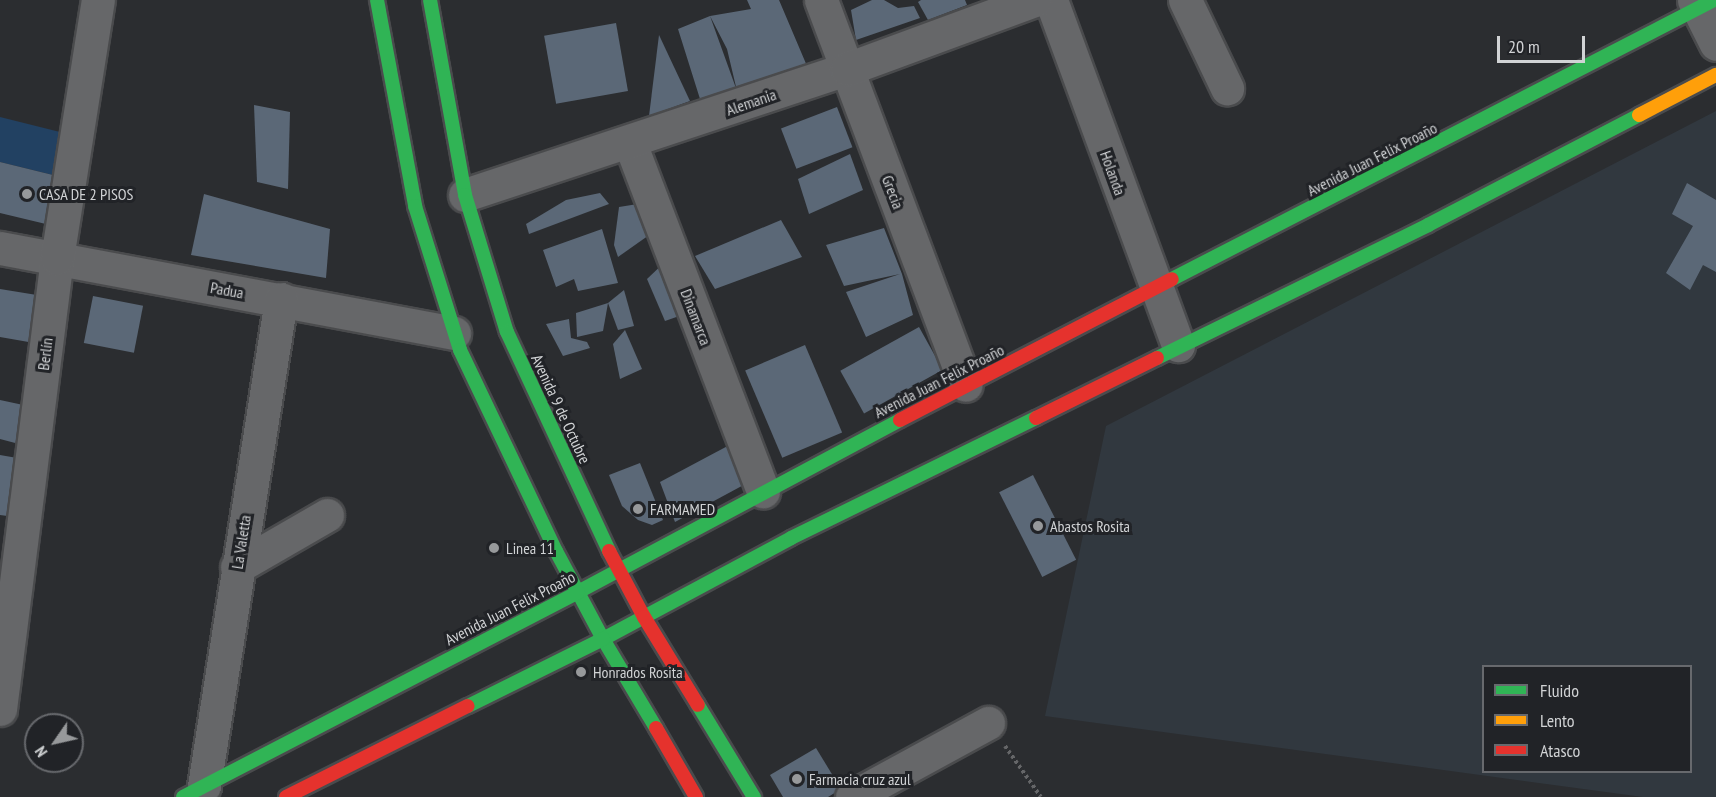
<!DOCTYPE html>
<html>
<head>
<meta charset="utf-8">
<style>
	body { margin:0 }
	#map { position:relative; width:1716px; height:797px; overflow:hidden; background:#2b2d30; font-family:"PT Sans Narrow",sans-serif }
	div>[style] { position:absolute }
	.built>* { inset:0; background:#31383f }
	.green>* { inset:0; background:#224162 }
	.building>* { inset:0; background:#5b6877; transform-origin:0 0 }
	.path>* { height:4px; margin-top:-2px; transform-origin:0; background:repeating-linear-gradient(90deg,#656668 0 3px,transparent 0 6px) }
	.roads { filter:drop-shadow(2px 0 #4a4b4d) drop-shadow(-2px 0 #4a4b4d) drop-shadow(0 2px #4a4b4d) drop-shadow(0 -2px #4a4b4d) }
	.street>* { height:33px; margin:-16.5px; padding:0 16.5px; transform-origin:16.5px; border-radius:16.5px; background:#666769 }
	.fast>* { height:14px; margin:-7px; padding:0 7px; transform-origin:7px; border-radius:7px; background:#30b455 }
	.slow>* { height:14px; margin:-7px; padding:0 7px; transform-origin:7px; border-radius:7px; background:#ff9f0a }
	.jam>* { height:14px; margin:-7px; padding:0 7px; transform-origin:7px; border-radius:7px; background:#e5322d }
	.dots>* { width:16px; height:16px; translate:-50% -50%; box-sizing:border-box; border:3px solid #212327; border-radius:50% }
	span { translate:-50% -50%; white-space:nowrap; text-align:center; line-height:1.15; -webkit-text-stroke:6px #212327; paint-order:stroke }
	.street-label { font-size:16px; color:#d1d3d5 }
	.poi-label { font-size:16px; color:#d1d3d5 }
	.left { translate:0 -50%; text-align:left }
	.legend { position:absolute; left:1482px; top:665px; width:210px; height:108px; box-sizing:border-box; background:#212327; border:2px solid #67696d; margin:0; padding:8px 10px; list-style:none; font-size:18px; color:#d1d3d5 }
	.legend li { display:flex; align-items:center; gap:12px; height:30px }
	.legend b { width:30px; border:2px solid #67696d }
	.north { position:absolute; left:24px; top:713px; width:60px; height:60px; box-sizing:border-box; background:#212327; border:2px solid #67696d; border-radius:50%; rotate:236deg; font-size:16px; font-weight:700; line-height:24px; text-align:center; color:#d1d3d5 }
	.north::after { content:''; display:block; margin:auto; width:21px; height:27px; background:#97999b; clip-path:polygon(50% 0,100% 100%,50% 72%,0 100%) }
	.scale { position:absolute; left:1497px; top:36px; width:88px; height:27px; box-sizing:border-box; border:3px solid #d1d3d5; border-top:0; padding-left:8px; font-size:18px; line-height:21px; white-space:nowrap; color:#d1d3d5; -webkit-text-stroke:4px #212327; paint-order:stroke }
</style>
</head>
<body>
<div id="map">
	<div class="built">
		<i style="clip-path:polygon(evenodd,1716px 111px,1716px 797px,1643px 797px,1045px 716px,1106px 426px,1716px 111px,1484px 666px,1690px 666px,1690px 772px,1484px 772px,1484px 666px)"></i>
	</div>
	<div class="green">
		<i style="clip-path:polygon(0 117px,60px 132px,57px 176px,0 162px)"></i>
	</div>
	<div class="building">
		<i style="clip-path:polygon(747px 0,779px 0,807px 66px,737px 91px,700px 99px,678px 29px,710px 16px,737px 91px,727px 49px,710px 16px,751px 9px)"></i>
		<i style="clip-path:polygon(872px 0,884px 0,898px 8px,914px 6px,920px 18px,856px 40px,851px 10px)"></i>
		<i style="clip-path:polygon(921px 0,965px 0,967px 5px,928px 20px,918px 2px)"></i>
		<i style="left:616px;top:23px;width:69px;height:73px;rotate:80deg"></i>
		<i style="clip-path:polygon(659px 35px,690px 101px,649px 116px)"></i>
		<i style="clip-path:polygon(254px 105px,290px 112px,288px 189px,257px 182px)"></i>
		<i style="left:837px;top:107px;width:43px;height:60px;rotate:69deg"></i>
		<i style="clip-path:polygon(850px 154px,863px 190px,809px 214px,798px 179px)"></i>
		<i style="clip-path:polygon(0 162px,57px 176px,50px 225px,0 213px)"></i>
		<i style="clip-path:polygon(1687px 183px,1716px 200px,1716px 272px,1703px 265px,1690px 290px,1666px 273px,1693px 226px,1672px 214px)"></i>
		<i style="clip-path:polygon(600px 193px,609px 204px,529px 234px,526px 224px,566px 200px)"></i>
		<i style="clip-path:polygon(204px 194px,330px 229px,326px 278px,191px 255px)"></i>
		<i style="clip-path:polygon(644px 203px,652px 233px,618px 257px,614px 245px,619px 207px)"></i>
		<i style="clip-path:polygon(781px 220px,802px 257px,715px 289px,695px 256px)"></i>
		<i style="clip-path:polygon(884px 228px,902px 274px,913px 315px,866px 337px,846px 292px,900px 274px,844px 286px,826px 245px)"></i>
		<i style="clip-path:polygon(602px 229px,618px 283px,578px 291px,574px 279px,556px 287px,543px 250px)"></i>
		<i style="clip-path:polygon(668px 259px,685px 314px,665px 321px,647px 279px)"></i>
		<i style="clip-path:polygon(0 289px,43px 296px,40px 344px,0 337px)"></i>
		<i style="clip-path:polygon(624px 290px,634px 326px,618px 330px,608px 303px)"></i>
		<i style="left:93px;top:296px;width:51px;height:48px;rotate:11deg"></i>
		<i style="clip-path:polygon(608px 303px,603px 331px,577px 337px,576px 313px)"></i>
		<i style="clip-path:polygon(569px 319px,571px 338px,587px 342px,590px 348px,563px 356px,546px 324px)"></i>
		<i style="left:919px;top:327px;width:49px;height:90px;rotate:61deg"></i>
		<i style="clip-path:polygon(625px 330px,642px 369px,620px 379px,613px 344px)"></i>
		<i style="left:805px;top:345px;width:95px;height:65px;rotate:67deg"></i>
		<i style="clip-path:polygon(0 400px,28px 406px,19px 444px,0 439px)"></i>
		<i style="clip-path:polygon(737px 441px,751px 481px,675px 522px,660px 482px)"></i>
		<i style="clip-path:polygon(0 455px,23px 459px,15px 517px,0 515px)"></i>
		<i style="clip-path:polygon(640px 463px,663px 520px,652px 525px,638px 520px,622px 506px,609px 475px)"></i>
		<i style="left:1033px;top:475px;width:95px;height:38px;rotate:63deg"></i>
		<i style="clip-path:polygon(816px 748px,841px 789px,828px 797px,783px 797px,770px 775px)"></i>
	</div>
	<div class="path">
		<i style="left:1005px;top:746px;width:62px;rotate:54.8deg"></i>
	</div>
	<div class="roads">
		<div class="street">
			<i style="left:821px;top:0;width:411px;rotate:69.4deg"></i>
			<i style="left:1051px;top:0;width:368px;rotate:69.8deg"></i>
			<i style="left:1185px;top:0;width:98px;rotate:64.5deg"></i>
			<i style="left:1694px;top:0;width:49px;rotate:63.4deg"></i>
			<i style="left:630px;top:143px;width:373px;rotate:69.1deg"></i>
			<i style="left:465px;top:195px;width:402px;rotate:-18.3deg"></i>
			<i style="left:847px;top:69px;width:200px;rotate:-20.2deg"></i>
			<i style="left:0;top:248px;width:462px;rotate:10.6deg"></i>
			<i style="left:237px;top:567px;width:104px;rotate:-30deg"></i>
			<i style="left:0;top:709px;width:455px;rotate:-82.8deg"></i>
			<i style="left:57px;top:258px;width:261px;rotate:-81deg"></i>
			<i style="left:204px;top:786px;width:493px;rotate:-81deg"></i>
			<i style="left:852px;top:797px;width:155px;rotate:-28.6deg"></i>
		</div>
		<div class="fast">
			<i style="left:377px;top:0;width:209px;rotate:79.5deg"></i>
			<i style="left:415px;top:206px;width:151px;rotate:72.6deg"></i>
			<i style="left:460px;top:350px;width:223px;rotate:64.5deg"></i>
			<i style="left:556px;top:551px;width:100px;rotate:61.9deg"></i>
			<i style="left:603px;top:639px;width:104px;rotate:59.2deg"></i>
			<i style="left:430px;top:0;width:198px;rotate:79.8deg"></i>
			<i style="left:465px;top:195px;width:143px;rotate:73deg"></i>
			<i style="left:507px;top:332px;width:242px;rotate:65deg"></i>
			<i style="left:1172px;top:279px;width:610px;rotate:-27.24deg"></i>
			<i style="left:1157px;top:358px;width:302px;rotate:-26.1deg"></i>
			<i style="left:1428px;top:225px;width:238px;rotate:-27.5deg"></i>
			<i style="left:578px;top:592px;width:365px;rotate:-28.1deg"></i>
			<i style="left:603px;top:639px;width:213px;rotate:-28.2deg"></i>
			<i style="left:791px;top:538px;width:273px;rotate:-26.1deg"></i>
			<i style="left:698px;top:705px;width:108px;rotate:58.7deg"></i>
			<i style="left:468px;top:706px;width:151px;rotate:-26.4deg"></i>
			<i style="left:183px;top:797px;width:445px;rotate:-27.4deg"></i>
		</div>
		<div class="slow">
			<i style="left:1639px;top:115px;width:87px;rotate:-27.5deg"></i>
		</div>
		<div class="jam">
			<i style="left:1036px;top:418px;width:135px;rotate:-26.4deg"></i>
			<i style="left:900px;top:420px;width:306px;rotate:-27.4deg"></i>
			<i style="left:609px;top:551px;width:75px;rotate:62.1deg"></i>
			<i style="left:644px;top:617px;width:103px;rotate:58.5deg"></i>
			<i style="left:656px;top:728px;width:80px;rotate:59.9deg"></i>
			<i style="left:286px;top:797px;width:203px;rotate:-26.6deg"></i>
		</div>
	</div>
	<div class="dots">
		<i style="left:27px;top:194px;background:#97999b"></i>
		<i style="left:638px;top:509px;background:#97999b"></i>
		<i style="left:1038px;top:526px;background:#97999b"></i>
		<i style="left:494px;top:548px;background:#97999b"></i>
		<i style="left:581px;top:672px;background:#97999b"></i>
		<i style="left:797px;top:779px;background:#97999b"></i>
	</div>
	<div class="street-label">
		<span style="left:751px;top:102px;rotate:-19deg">Alemania</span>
		<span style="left:1372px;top:159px;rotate:-27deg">Avenida Juan Felix Proaño</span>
		<span style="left:1113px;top:173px;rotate:70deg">Holanda</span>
		<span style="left:893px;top:192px;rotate:69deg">Grecia</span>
		<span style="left:227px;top:290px;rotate:10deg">Padua</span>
		<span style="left:696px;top:317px;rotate:69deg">Dinamarca</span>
		<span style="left:45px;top:354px;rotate:-83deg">Berlín</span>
		<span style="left:939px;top:381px;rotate:-27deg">Avenida Juan Felix Proaño</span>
		<span style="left:561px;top:409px;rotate:65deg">Avenida 9 de Octubre</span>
		<span style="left:241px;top:542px;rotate:-81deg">La Valetta</span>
		<span style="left:510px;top:608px;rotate:-27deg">Avenida Juan Felix Proaño</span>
	</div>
	<div class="poi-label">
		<span class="left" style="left:39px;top:194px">CASA DE 2 PISOS</span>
		<span class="left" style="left:650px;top:509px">FARMAMED</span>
		<span class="left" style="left:1050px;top:526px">Abastos Rosita</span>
		<span class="left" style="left:506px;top:548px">Linea 11</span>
		<span class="left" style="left:593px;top:672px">Honrados Rosita</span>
		<span class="left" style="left:809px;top:779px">Farmacia cruz azul</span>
	</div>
	<ul class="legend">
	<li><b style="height:8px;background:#30b455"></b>Fluido</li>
	<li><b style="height:8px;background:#ff9f0a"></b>Lento</li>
	<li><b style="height:8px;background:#e5322d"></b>Atasco</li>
	</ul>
	<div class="north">N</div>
	<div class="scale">20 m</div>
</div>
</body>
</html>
